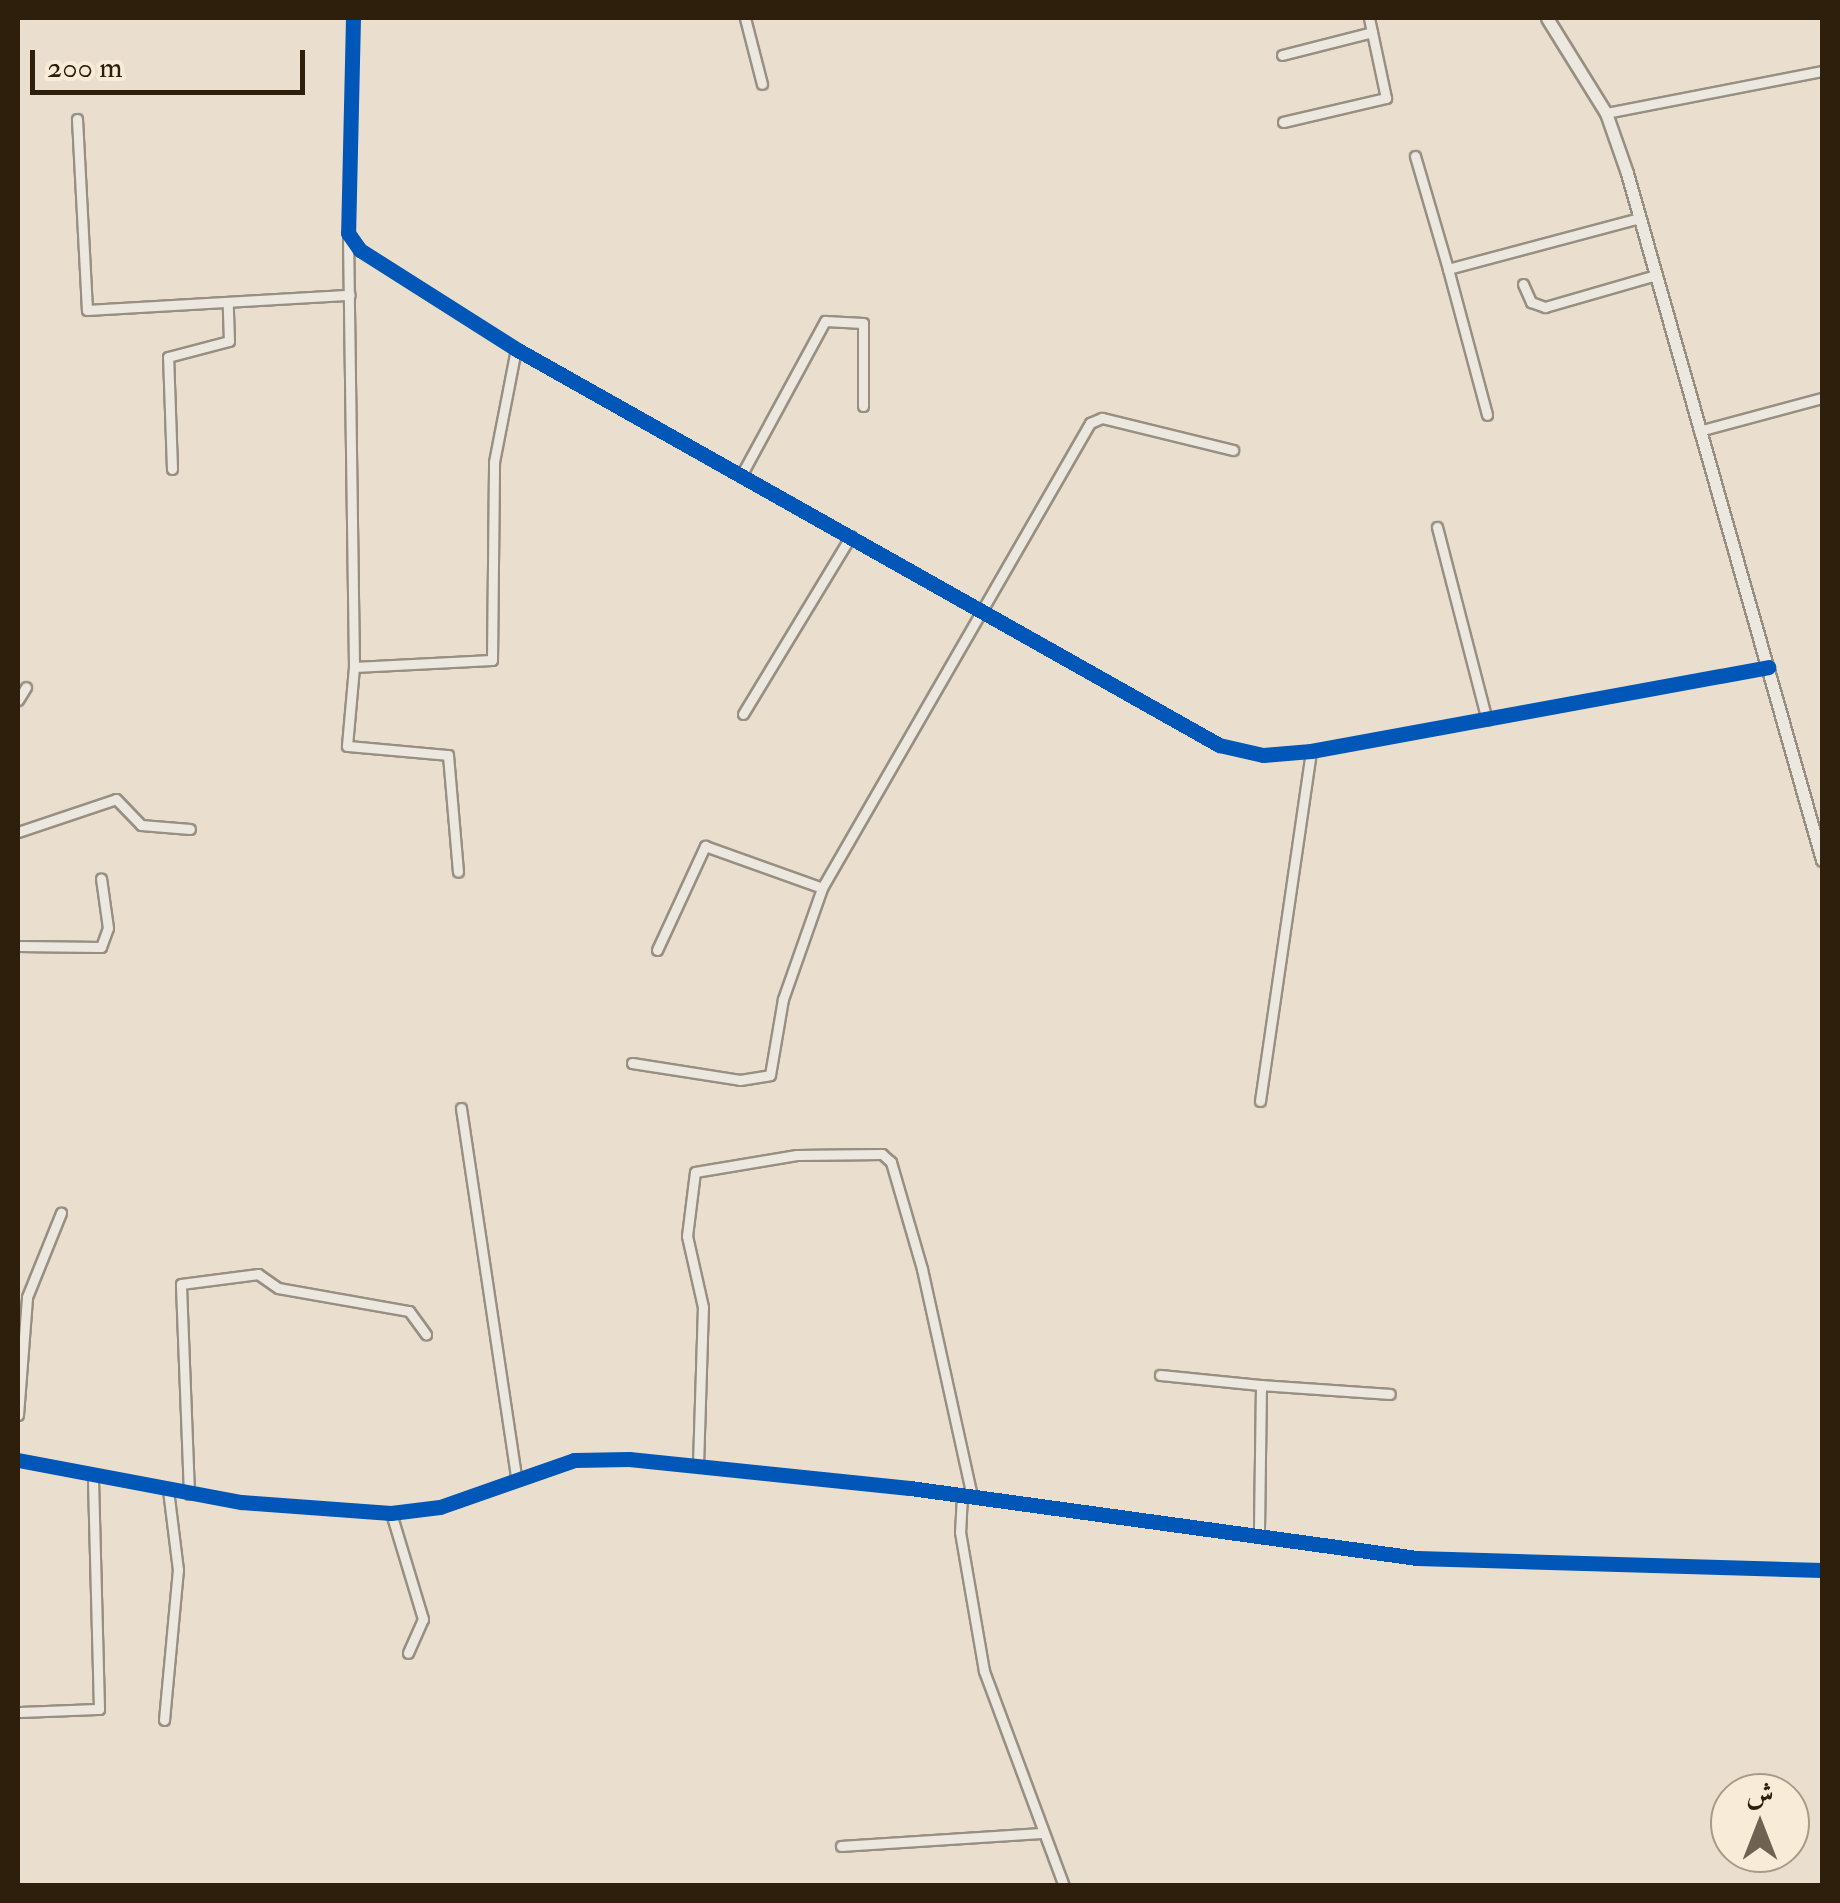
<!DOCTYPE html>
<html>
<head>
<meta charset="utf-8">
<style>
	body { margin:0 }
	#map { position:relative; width:1840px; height:1903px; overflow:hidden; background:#eadfce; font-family:"IM FELL Double Pica",Amiri,serif }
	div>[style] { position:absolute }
	.roads { filter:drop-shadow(2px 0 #988f83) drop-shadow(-2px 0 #988f83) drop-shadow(0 2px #988f83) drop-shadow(0 -2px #988f83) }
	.minor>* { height:9px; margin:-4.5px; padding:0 4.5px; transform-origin:4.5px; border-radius:4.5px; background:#ede8df }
	.tertiary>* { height:11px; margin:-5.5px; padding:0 5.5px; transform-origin:5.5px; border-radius:5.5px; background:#ede8df }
	.cycleway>* { height:15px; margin:-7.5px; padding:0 7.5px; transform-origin:7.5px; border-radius:7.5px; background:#0057b8 }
	span { translate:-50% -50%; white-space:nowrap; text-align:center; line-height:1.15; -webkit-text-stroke:8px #f8ecd8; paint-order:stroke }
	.frame { position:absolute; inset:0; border:20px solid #2e1f0d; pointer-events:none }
	.north { position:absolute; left:1710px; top:1773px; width:100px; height:100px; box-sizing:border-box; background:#f8ecd8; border:2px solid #a79a87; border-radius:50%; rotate:0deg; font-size:28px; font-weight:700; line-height:40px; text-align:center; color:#2e1f0d }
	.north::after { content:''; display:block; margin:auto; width:35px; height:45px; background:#706251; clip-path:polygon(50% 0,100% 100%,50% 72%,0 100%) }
	.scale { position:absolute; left:30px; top:50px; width:275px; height:45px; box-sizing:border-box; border:5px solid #2e1f0d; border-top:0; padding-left:12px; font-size:30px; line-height:35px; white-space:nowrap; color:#2e1f0d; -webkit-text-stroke:8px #f8ecd8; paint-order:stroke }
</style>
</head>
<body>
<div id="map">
	<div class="roads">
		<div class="minor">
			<i style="left:353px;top:18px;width:215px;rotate:91.3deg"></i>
			<i style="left:348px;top:233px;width:21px;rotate:55deg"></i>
			<i style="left:360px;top:250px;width:185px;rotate:32.4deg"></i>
			<i style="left:516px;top:349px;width:807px;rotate:29.39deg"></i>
			<i style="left:1219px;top:745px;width:45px;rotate:12.8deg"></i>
			<i style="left:1263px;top:755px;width:48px;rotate:-4.8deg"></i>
			<i style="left:1311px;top:751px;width:465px;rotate:-10.4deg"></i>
			<i style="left:745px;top:18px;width:68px;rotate:75.6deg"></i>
			<i style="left:1282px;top:55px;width:93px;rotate:-14.3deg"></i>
			<i style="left:1606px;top:113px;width:220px;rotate:-11deg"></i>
			<i style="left:77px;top:119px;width:191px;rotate:87deg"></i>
			<i style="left:87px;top:310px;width:263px;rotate:-3.3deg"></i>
			<i style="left:1283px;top:122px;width:106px;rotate:-13.1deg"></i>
			<i style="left:1386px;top:98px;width:82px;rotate:-102deg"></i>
			<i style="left:1415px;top:156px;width:118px;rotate:73.7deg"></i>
			<i style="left:1448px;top:269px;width:199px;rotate:-14.9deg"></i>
			<i style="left:348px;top:236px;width:431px;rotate:89.2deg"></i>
			<i style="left:354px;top:667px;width:79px;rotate:95.1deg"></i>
			<i style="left:347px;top:746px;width:101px;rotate:5.1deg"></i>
			<i style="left:448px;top:755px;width:117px;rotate:85.1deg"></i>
			<i style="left:1448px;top:269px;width:151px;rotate:75deg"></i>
			<i style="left:1523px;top:284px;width:20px;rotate:66deg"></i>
			<i style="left:1531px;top:302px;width:15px;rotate:20deg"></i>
			<i style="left:1545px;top:307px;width:116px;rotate:-16.1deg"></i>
			<i style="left:1699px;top:431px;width:127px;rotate:-15deg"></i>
			<i style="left:172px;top:469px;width:112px;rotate:-92deg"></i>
			<i style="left:168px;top:357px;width:63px;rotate:-14.7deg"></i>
			<i style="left:229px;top:341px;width:37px;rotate:-92deg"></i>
			<i style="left:743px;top:472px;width:172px;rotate:-61.5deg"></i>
			<i style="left:825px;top:321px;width:38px;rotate:3deg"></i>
			<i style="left:863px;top:323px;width:83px;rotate:90deg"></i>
			<i style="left:1437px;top:527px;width:199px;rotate:75.5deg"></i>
			<i style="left:354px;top:667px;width:138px;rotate:-2.9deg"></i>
			<i style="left:492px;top:660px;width:198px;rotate:-89.4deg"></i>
			<i style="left:494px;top:462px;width:115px;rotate:-79deg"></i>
			<i style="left:18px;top:700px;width:15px;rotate:-58deg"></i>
			<i style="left:743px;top:714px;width:208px;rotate:-58.8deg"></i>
			<i style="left:18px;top:832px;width:103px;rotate:-18.6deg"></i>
			<i style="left:116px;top:799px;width:36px;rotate:46deg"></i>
			<i style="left:141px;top:825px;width:49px;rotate:4.7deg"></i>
			<i style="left:18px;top:946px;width:83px;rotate:0.7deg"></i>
			<i style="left:101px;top:947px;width:20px;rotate:-70deg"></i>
			<i style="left:108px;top:928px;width:50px;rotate:-98deg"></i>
			<i style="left:657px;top:950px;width:115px;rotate:-65.2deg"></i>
			<i style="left:705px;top:846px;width:124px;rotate:19.7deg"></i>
			<i style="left:632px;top:1063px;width:109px;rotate:8.9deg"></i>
			<i style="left:740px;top:1080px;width:30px;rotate:-9deg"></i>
			<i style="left:770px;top:1075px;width:77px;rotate:-80.3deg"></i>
			<i style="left:783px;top:999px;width:118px;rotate:-70.6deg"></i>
			<i style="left:822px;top:888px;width:537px;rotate:-60.04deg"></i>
			<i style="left:1090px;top:423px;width:13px;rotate:-23deg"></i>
			<i style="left:1102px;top:418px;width:135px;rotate:13.7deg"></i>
			<i style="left:1260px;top:1101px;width:354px;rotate:-81.7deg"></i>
			<i style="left:461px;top:1108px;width:371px;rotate:81.5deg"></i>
			<i style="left:1160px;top:1375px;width:101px;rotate:5.7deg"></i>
			<i style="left:1261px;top:1385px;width:149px;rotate:90.8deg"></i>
			<i style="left:1261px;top:1385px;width:129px;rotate:4deg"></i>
			<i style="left:18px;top:1415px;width:118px;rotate:-85.6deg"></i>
			<i style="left:27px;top:1297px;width:91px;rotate:-68deg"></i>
			<i style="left:18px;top:1460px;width:227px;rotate:10.7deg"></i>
			<i style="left:241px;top:1502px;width:150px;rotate:4.2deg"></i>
			<i style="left:391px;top:1513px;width:49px;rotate:-7deg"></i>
			<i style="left:440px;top:1507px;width:142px;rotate:-19.3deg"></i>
			<i style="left:574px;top:1460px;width:55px;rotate:-1deg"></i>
			<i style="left:629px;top:1459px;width:282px;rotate:5.9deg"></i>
			<i style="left:910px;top:1488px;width:512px;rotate:7.86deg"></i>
			<i style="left:1417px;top:1558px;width:405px;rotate:1.7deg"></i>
			<i style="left:698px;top:1465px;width:158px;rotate:-88.2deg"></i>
			<i style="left:703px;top:1307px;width:73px;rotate:-102.7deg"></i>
			<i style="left:687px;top:1236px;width:64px;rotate:-82.9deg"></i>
			<i style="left:695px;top:1172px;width:103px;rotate:-9.5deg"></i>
			<i style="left:797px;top:1155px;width:85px;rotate:-0.7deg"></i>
			<i style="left:882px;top:1154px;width:12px;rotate:42deg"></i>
			<i style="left:891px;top:1162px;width:111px;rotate:73.8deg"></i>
			<i style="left:922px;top:1269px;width:233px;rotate:77.6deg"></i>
			<i style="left:189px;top:1494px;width:210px;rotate:-92.2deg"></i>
			<i style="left:181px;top:1284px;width:78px;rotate:-7.4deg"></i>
			<i style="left:258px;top:1274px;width:24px;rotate:35deg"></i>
			<i style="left:278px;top:1288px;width:133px;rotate:10deg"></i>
			<i style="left:409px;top:1311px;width:29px;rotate:54deg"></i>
			<i style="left:962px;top:1495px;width:37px;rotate:93deg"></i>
			<i style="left:960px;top:1532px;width:141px;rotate:80.2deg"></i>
			<i style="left:984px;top:1671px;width:229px;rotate:69.6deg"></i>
			<i style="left:391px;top:1513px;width:111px;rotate:73.2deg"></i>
			<i style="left:423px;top:1619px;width:37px;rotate:114deg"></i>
			<i style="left:18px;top:1712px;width:81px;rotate:-2.1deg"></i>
			<i style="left:99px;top:1709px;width:233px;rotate:-91.5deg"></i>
			<i style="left:164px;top:1720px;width:151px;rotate:-84.7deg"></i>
			<i style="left:178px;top:1570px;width:81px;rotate:-97.1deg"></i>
			<i style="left:841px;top:1846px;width:200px;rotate:-3.7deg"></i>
		</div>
		<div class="tertiary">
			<i style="left:1547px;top:18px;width:112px;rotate:58.2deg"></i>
			<i style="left:1606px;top:113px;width:64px;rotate:70.7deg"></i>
			<i style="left:1627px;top:173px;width:714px;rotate:74.15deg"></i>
		</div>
	</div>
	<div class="cycleway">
		<i style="left:353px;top:18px;width:215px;rotate:91.3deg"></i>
		<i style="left:348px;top:233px;width:21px;rotate:55deg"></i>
		<i style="left:360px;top:250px;width:185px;rotate:32.4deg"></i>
		<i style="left:516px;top:349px;width:807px;rotate:29.39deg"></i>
		<i style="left:1219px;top:745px;width:45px;rotate:12.8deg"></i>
		<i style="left:1263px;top:755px;width:48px;rotate:-4.8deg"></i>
		<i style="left:1311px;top:751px;width:465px;rotate:-10.4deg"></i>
		<i style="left:18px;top:1460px;width:227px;rotate:10.7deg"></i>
		<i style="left:241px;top:1502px;width:150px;rotate:4.2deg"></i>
		<i style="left:391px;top:1513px;width:49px;rotate:-7deg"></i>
		<i style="left:440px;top:1507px;width:142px;rotate:-19.3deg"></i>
		<i style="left:574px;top:1460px;width:55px;rotate:-1deg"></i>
		<i style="left:629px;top:1459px;width:282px;rotate:5.9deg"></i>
		<i style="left:910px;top:1488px;width:512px;rotate:7.86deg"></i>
		<i style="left:1417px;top:1558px;width:405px;rotate:1.7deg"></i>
	</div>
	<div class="frame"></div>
	<div class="north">ش</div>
	<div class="scale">200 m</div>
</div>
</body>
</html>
